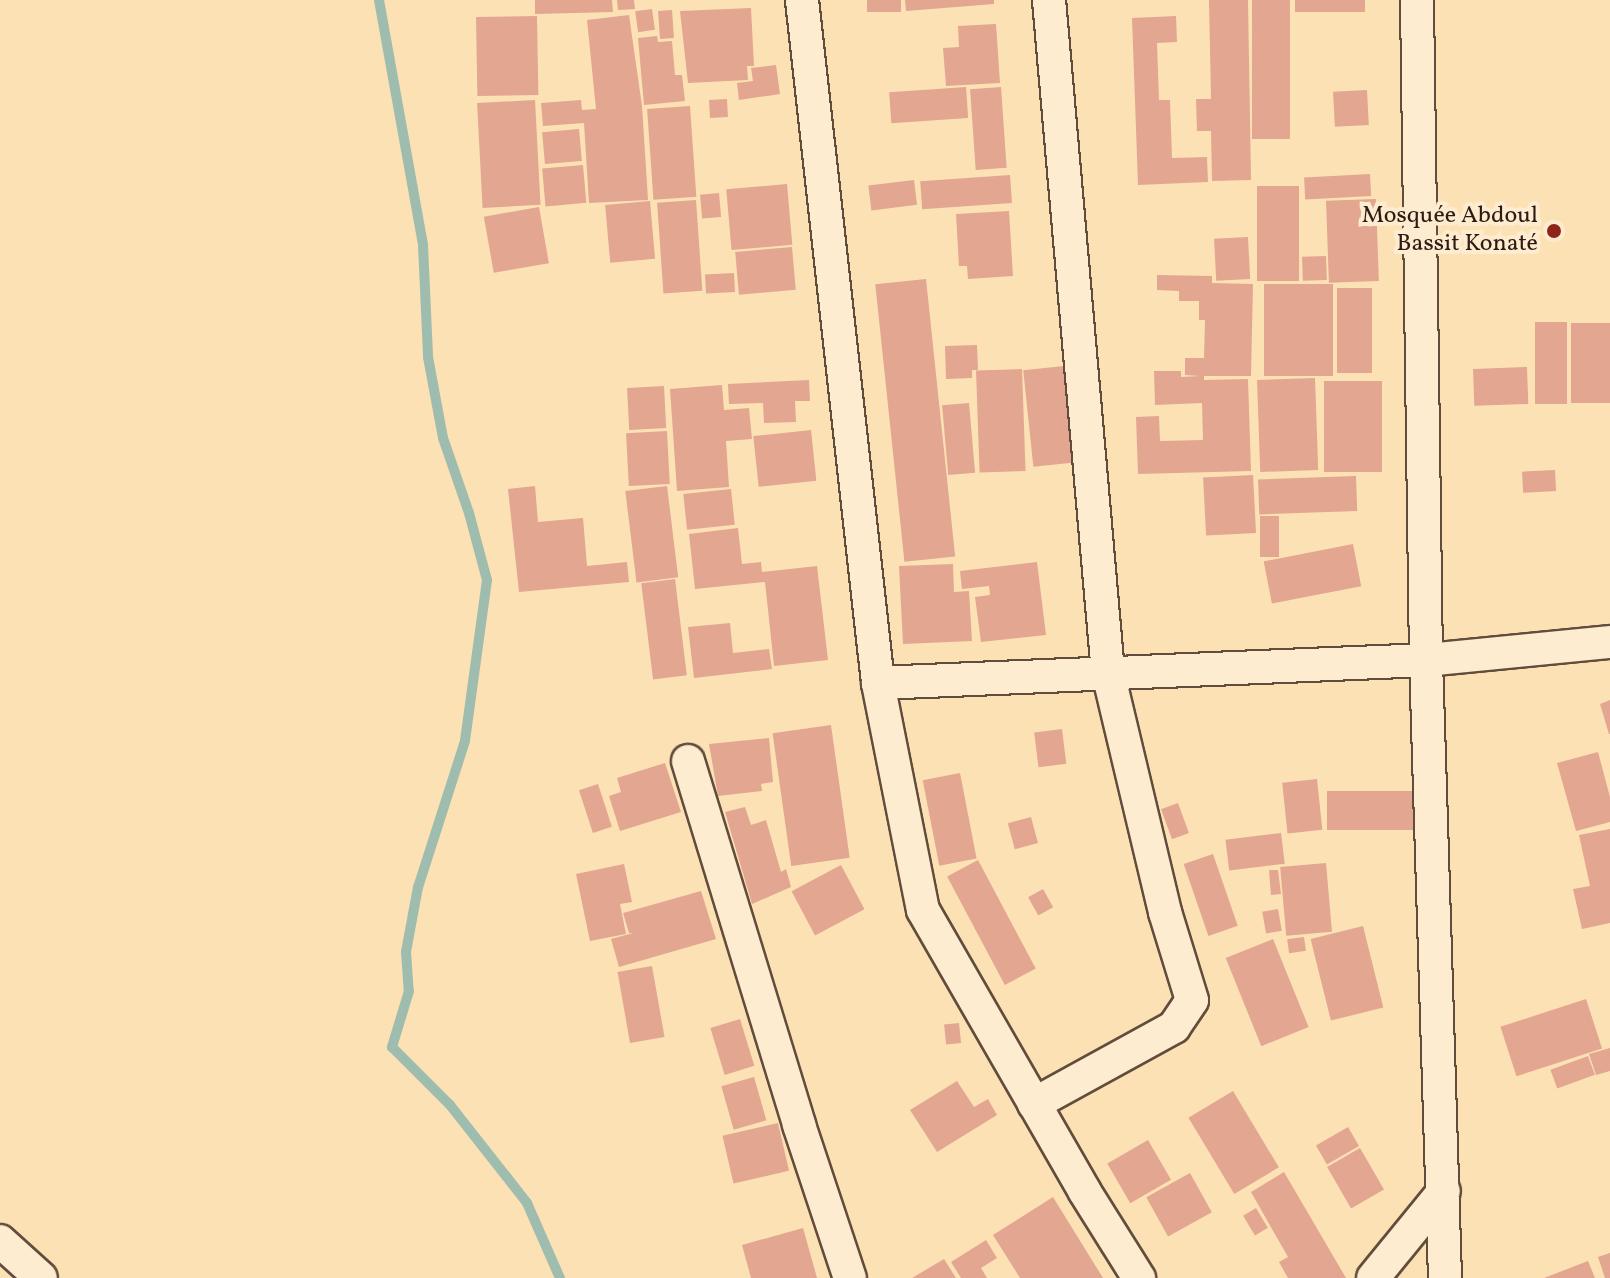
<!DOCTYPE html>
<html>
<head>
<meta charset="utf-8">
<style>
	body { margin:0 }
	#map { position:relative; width:1610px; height:1278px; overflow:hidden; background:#fce1b5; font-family:Vollkorn,serif }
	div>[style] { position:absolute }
	.stream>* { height:10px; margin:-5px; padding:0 5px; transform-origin:5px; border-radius:5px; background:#9fbdaf }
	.building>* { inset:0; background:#e3a691; transform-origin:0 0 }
	.roads { filter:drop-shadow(2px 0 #624c3c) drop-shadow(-2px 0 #624c3c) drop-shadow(0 2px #624c3c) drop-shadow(0 -2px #624c3c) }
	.street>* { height:32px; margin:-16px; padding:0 16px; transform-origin:16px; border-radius:16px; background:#fdeccf }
	.dots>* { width:22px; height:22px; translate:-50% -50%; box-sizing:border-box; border:4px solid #fdeccf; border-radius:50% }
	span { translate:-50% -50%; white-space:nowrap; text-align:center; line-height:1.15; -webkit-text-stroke:8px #fdeccf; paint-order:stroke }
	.poi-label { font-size:24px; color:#2f1b13 }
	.right { translate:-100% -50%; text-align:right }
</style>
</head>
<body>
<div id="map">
	<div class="stream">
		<i style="left:379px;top:0;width:249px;rotate:79.8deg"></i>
		<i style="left:423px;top:245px;width:112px;rotate:87.4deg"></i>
		<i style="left:428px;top:357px;width:82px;rotate:79.5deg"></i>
		<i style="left:443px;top:438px;width:79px;rotate:70.9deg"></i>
		<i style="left:469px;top:513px;width:69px;rotate:75deg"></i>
		<i style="left:487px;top:580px;width:162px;rotate:97.8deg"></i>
		<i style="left:465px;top:741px;width:153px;rotate:107.8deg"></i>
		<i style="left:418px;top:887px;width:66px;rotate:100.5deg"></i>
		<i style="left:406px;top:952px;width:39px;rotate:86deg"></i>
		<i style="left:409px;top:991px;width:59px;rotate:106.9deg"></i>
		<i style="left:392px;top:1047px;width:82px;rotate:45deg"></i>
		<i style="left:450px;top:1105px;width:125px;rotate:51.8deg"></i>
		<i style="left:527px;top:1203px;width:82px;rotate:66.3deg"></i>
	</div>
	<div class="building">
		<i style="clip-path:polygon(535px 0,612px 0,613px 12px,535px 14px)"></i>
		<i style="clip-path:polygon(617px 0,634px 0,635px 9px,618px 10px)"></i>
		<i style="left:867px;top:0;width:34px;height:12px"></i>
		<i style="clip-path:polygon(905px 0,994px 0,994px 4px,906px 11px)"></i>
		<i style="clip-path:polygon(1209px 0,1248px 0,1251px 180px,1212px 181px,1211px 131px,1197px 131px,1196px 99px,1211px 99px)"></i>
		<i style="left:1252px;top:0;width:38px;height:139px"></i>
		<i style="left:1295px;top:0;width:70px;height:12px"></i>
		<i style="clip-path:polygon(751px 8px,754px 66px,747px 66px,748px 80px,688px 83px,680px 11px)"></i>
		<i style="left:652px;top:9px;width:21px;height:17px;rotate:82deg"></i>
		<i style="left:672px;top:10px;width:28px;height:14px;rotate:86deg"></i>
		<i style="clip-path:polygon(629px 15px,642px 106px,648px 200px,589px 203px,584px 123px,543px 126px,541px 103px,581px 100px,582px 110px,596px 109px,587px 20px)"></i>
		<i style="left:537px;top:16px;width:79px;height:61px;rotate:89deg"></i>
		<i style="clip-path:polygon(1176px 16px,1177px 42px,1157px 43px,1159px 100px,1170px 100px,1172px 158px,1207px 157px,1208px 182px,1138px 185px,1132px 18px)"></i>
		<i style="clip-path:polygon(996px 24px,1000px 83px,946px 86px,943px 48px,959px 47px,958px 26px)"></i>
		<i style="clip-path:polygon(657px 36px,658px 42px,672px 41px,675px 75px,682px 75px,685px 101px,644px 105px,638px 38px)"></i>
		<i style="clip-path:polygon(776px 65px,780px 94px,739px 100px,737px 83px,753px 81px,751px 68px)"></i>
		<i style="left:966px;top:87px;width:31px;height:77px;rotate:86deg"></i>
		<i style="left:1001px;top:87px;width:81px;height:31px;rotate:86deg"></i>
		<i style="left:1367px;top:90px;width:35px;height:34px;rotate:87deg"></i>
		<i style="left:727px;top:99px;width:18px;height:18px;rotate:87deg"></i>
		<i style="left:535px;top:100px;width:105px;height:58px;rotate:87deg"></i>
		<i style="left:690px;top:106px;width:91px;height:43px;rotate:86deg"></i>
		<i style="left:579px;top:129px;width:32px;height:37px;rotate:85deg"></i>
		<i style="left:583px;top:165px;width:38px;height:41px;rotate:85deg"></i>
		<i style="left:1370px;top:174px;width:22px;height:66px;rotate:87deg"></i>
		<i style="left:1010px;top:175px;width:28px;height:90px;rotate:86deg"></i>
		<i style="left:914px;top:180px;width:25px;height:46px;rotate:83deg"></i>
		<i style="left:787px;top:184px;width:61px;height:61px;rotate:85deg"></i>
		<i style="left:1257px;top:186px;width:42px;height:95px"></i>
		<i style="left:719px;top:193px;width:24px;height:19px;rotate:85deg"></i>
		<i style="left:1376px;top:199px;width:82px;height:50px;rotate:88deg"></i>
		<i style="left:696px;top:200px;width:91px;height:39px;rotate:86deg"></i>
		<i style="left:650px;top:201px;width:58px;height:45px;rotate:85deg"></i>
		<i style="left:539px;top:207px;width:57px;height:56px;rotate:80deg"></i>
		<i style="clip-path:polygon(1009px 211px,1013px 276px,968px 279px,967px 266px,959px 266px,956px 214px)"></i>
		<i style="left:1248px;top:237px;width:42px;height:34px;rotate:87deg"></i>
		<i style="left:792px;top:247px;width:43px;height:57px;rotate:85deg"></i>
		<i style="left:1326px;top:256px;width:24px;height:24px;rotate:88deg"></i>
		<i style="left:734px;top:273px;width:19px;height:29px;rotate:87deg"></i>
		<i style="clip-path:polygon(1157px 275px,1212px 276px,1212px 283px,1253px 284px,1251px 376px,1204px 376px,1204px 380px,1248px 379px,1251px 471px,1138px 474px,1136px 417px,1159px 416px,1160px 441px,1203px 440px,1202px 403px,1155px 405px,1154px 371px,1181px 371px,1181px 377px,1200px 376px,1185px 375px,1185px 358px,1204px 358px,1205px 320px,1199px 320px,1199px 301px,1179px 301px,1179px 291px,1157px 290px)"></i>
		<i style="left:926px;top:279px;width:279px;height:51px;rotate:84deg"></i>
		<i style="left:1333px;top:284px;width:92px;height:69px;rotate:90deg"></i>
		<i style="left:1337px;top:288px;width:35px;height:85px"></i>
		<i style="left:1535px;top:322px;width:32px;height:82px"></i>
		<i style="left:1610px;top:323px;width:80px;height:39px;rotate:90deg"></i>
		<i style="clip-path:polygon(977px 345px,978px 370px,972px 370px,972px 378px,946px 379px,945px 346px)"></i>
		<i style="left:1064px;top:366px;width:97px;height:41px;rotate:84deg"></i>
		<i style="left:1527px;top:367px;width:37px;height:54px;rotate:88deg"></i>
		<i style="left:1022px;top:369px;width:102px;height:46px;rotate:88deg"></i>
		<i style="left:1315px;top:378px;width:92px;height:58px;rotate:88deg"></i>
		<i style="clip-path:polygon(809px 380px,810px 401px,795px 401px,796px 422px,764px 423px,763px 403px,729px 404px,728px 384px)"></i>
		<i style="left:1324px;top:381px;width:58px;height:91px"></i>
		<i style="clip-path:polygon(722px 385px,724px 410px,749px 408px,752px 439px,726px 441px,729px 487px,677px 491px,670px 389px)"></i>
		<i style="left:664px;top:386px;width:42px;height:37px;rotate:87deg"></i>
		<i style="left:969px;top:403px;width:70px;height:27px;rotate:85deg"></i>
		<i style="left:811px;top:430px;width:51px;height:58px;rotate:84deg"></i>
		<i style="left:667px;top:431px;width:53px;height:41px;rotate:87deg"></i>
		<i style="left:1555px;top:470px;width:21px;height:33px;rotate:87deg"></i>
		<i style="left:1253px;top:475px;width:58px;height:50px;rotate:87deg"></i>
		<i style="left:1356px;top:476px;width:35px;height:98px;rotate:88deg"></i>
		<i style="clip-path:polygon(535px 486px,538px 522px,583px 518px,587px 566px,627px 562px,629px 582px,519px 592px,508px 489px)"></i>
		<i style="left:667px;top:486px;width:92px;height:42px;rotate:83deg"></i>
		<i style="left:731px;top:489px;width:36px;height:48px;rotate:84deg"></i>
		<i style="left:1260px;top:516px;width:19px;height:41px"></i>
		<i style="clip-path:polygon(738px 528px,742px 564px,761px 562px,762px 572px,817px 566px,828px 660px,774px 666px,765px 582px,695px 589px,689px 534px)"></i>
		<i style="left:1353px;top:544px;width:43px;height:91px;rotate:79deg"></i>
		<i style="clip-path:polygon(1037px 562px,1046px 635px,981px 642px,975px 597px,990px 595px,989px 586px,962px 589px,960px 571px)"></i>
		<i style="clip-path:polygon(953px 564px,954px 592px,969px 591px,972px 641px,903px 644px,899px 566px)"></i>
		<i style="left:675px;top:579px;width:97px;height:34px;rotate:83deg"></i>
		<i style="clip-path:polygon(730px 623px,733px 653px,769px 649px,772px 669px,694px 678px,688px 627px)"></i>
		<i style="clip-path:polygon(1610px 700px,1610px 734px,1609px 734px,1600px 704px)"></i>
		<i style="left:831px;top:725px;width:134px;height:59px;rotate:82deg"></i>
		<i style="left:1062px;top:729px;width:35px;height:28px;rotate:83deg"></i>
		<i style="clip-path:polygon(769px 738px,773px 782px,761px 784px,762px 791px,718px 796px,709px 744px)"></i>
		<i style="clip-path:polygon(1598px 752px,1610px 797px,1610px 822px,1576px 831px,1557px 763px)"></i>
		<i style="clip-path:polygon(665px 763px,681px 812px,620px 831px,609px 796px,621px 792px,617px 778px)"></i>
		<i style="left:960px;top:773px;width:87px;height:38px;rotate:79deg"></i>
		<i style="left:1317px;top:779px;width:51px;height:35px;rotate:84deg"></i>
		<i style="left:598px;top:784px;width:45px;height:20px;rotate:72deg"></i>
		<i style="left:1327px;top:791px;width:88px;height:39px"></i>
		<i style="left:1178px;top:803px;width:32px;height:18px;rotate:70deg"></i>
		<i style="clip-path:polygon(745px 807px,751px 825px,766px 820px,781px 872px,786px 869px,791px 887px,752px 904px,725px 812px)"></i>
		<i style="left:1031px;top:817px;width:27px;height:24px;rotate:75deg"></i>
		<i style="clip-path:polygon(1610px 829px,1610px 923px,1582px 929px,1573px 889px,1590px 886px,1579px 835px)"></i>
		<i style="left:1281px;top:833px;width:31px;height:56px;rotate:83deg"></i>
		<i style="left:1213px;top:854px;width:76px;height:31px;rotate:71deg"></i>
		<i style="left:978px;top:860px;width:123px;height:35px;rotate:62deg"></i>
		<i style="left:1326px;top:863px;width:69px;height:46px;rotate:85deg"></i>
		<i style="clip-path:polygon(624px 864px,632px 902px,620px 904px,626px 934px,590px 941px,576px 874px)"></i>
		<i style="left:841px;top:865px;width:50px;height:56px;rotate:62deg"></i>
		<i style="clip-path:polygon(1269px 870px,1278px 870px,1281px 894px,1271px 895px)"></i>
		<i style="left:1043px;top:889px;width:21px;height:17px;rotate:61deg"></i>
		<i style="clip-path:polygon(701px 891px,716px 939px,619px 967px,611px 939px,633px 933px,629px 933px,623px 913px)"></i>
		<i style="left:1278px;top:909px;width:22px;height:16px;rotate:80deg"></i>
		<i style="left:1363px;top:926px;width:84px;height:54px;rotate:76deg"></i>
		<i style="left:1304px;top:937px;width:14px;height:17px;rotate:82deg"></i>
		<i style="left:1273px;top:939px;width:95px;height:51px;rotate:68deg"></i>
		<i style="left:652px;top:966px;width:72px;height:35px;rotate:80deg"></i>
		<i style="left:1586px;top:999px;width:52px;height:90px;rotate:72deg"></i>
		<i style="left:740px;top:1019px;width:49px;height:31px;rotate:73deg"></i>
		<i style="left:959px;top:1023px;width:20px;height:15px;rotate:84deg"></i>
		<i style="clip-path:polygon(1610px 1048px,1610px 1071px,1596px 1075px,1589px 1054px)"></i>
		<i style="left:1588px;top:1056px;width:20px;height:40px;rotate:70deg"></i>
		<i style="left:754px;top:1077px;width:45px;height:34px;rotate:74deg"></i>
		<i style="clip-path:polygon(957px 1081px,974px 1107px,988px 1099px,997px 1115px,937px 1152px,910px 1110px)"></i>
		<i style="left:1233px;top:1091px;width:89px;height:52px;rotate:59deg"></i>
		<i style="left:778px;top:1123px;width:49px;height:57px;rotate:77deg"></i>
		<i style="left:1348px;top:1127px;width:22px;height:37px;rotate:60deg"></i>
		<i style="left:1148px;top:1140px;width:46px;height:47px;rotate:60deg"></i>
		<i style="left:1360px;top:1148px;width:48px;height:38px;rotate:60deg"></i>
		<i style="clip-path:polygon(1284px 1172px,1346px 1278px,1288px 1278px,1279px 1262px,1288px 1257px,1251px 1192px)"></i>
		<i style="left:1190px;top:1173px;width:45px;height:50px;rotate:61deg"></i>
		<i style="clip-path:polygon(1053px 1197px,1103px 1278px,1020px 1278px,993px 1235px)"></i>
		<i style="left:1256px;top:1208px;width:23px;height:15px;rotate:59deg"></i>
		<i style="clip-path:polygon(803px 1228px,817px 1278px,751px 1278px,742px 1245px)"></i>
		<i style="clip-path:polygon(986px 1240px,997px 1258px,981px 1268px,987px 1278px,961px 1278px,951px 1262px)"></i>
		<i style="clip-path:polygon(1610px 1253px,1610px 1278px,1605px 1278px,1598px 1257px)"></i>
		<i style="clip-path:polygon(944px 1259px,956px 1278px,912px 1278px)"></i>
		<i style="clip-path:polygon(1588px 1261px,1595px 1278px,1544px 1278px)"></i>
	</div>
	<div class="roads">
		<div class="street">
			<i style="left:802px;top:0;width:687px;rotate:83.65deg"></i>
			<i style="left:878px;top:683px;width:231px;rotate:78.8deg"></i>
			<i style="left:923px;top:910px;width:325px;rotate:60.1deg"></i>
			<i style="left:1085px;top:1192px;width:102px;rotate:57.9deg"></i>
			<i style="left:1417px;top:0;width:660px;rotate:89.22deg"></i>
			<i style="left:1426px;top:660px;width:618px;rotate:88.24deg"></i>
			<i style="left:878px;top:683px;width:548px;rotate:-2.4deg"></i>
			<i style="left:1426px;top:660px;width:185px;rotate:-5.6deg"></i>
			<i style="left:688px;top:761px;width:381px;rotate:73deg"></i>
			<i style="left:799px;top:1125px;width:161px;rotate:71.6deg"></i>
			<i style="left:1034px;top:1104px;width:160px;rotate:-28.8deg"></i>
			<i style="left:1174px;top:1027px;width:32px;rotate:-56deg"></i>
			<i style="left:1192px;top:1000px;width:92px;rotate:-107.1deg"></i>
			<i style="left:1165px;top:912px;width:246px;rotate:-103.4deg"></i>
			<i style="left:1108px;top:673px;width:676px;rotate:-95.01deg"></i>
			<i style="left:0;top:1241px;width:55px;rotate:42.1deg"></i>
			<i style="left:1373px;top:1278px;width:112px;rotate:-50.8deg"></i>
		</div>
	</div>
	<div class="dots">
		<i style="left:1554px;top:231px;background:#8f2418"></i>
	</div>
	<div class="poi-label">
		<span class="right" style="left:1538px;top:231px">Mosquée Abdoul<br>Bassit Konaté</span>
	</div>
</div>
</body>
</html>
